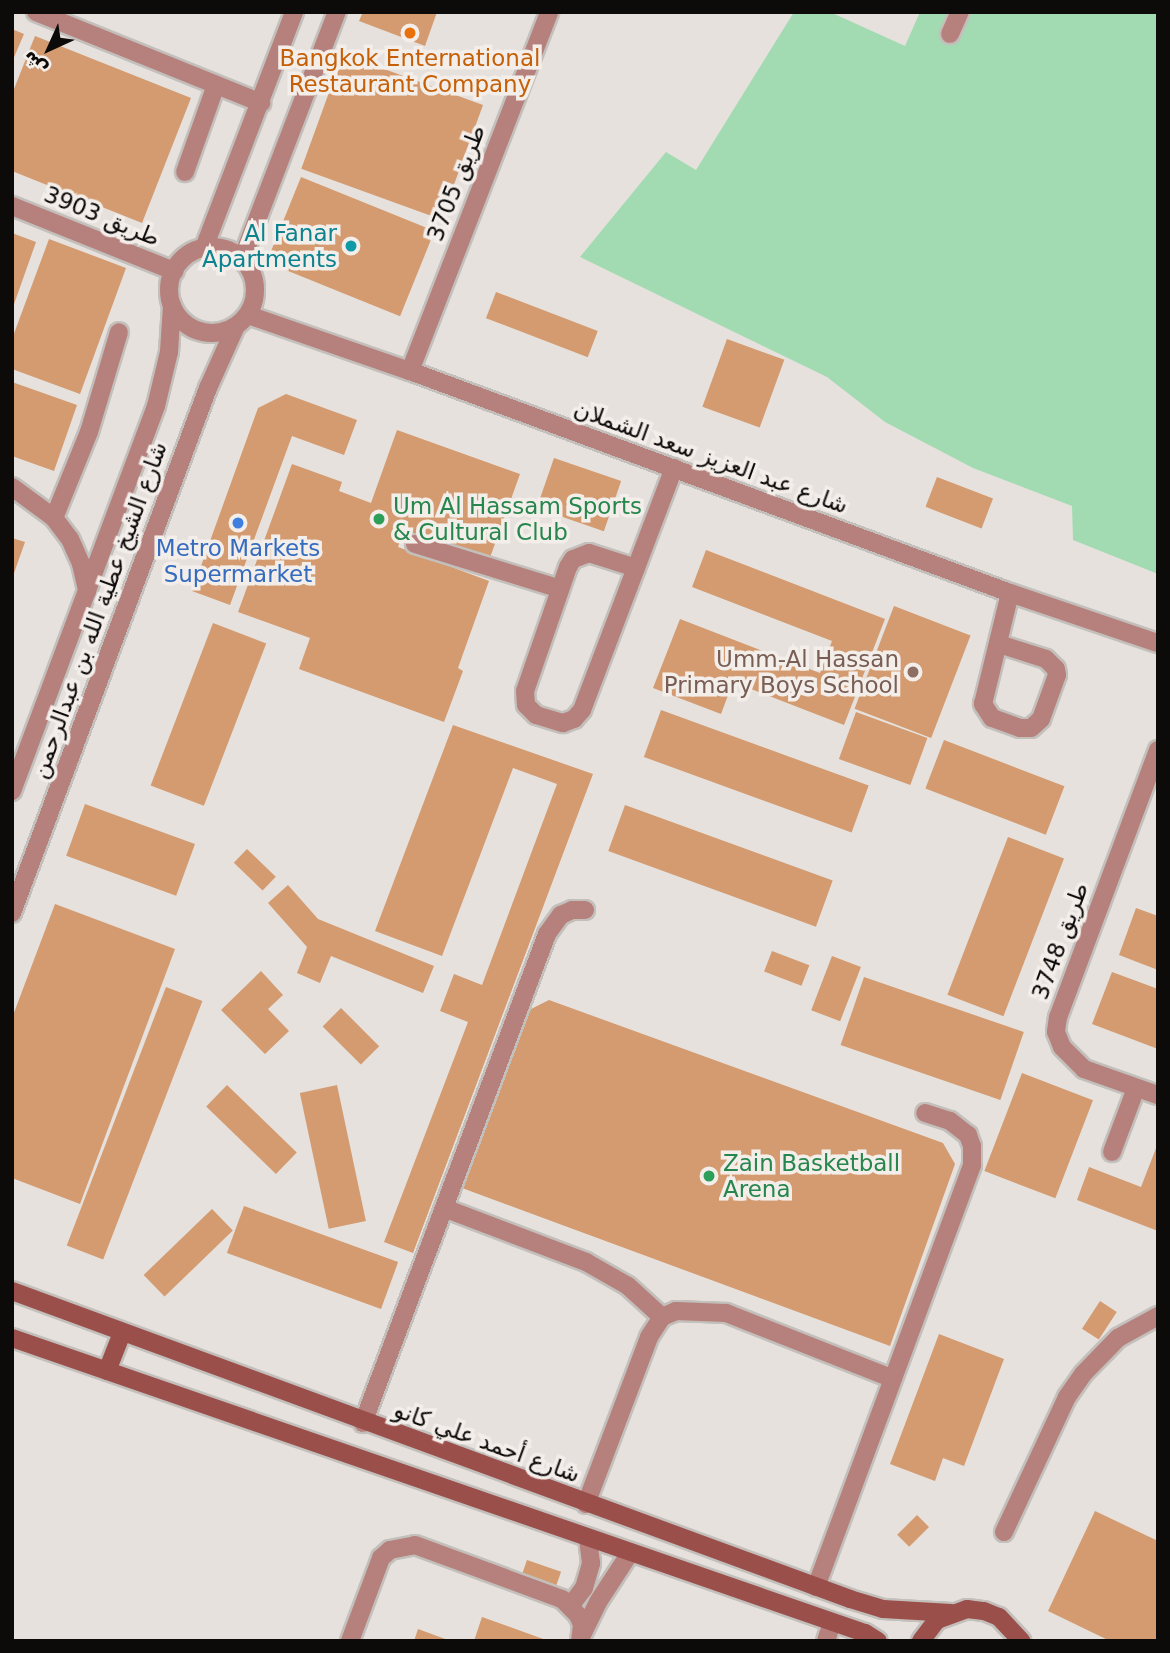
<!DOCTYPE html>
<html>
<head>
<meta charset="utf-8">
<style>
	body { margin:0 }
	#map { position:relative; width:1170px; height:1653px; overflow:hidden; background:#e6e1dd; font-family:"DejaVu Sans","Noto Sans Arabic",sans-serif }
	div>[style] { position:absolute }
	.green>* { inset:0; background:#a2dbb1 }
	.building>* { inset:0; background:#d39b6f; transform-origin:0 0 }
	.roads { filter:drop-shadow(2px 0 #c3bfbb) drop-shadow(-2px 0 #c3bfbb) drop-shadow(0 2px #c3bfbb) drop-shadow(0 -2px #c3bfbb) }
	.service>* { height:18px; margin:-9px; padding:0 9px; transform-origin:9px; border-radius:9px; background:#b6807c }
	.minor>* { height:18px; margin:-9px; padding:0 9px; transform-origin:9px; border-radius:9px; background:#b6807c }
	.tertiary>* { height:18px; margin:-9px; padding:0 9px; transform-origin:9px; border-radius:9px; background:#b6807c }
	.tertiary>.ring { margin:-9px; padding:0; box-sizing:content-box; background:none; border:18px solid #b6807c; border-radius:50% }
	.secondary>* { height:18px; margin:-9px; padding:0 9px; transform-origin:9px; border-radius:9px; background:#9b4f4b }
	.dots>* { width:19px; height:19px; translate:-50% -50%; box-sizing:border-box; border:4px solid #f3eeea; border-radius:50% }
	span { translate:-50% -50%; white-space:nowrap; text-align:center; line-height:1.15; -webkit-text-stroke:7px #f3eeea; paint-order:stroke }
	.food-label { font-size:23px; color:#c56008 }
	.street-label { font-size:23px; color:#0d0b0a }
	.culture-label { font-size:23px; color:#0d838f }
	.right { translate:-100% -50%; text-align:right }
	.leisure-label { font-size:23px; color:#27864d }
	.left { translate:0 -50%; text-align:left }
	.shop-label { font-size:23px; color:#366cbe }
	.education-label { font-size:23px; color:#785e54 }
	.frame { position:absolute; inset:0; border:14px solid #0d0b0a; pointer-events:none }
	.north { position:absolute; left:14px; top:14px; width:70px; height:70px; -webkit-text-stroke:5px #f3eeea; paint-order:stroke; rotate:225deg; font-size:19px; font-weight:700; line-height:28px; text-align:center; color:#0d0b0a }
	.north::after { content:''; display:block; margin:auto; width:24px; height:32px; background:#0d0b0a; clip-path:polygon(50% 0,100% 100%,50% 72%,0 100%) }
</style>
</head>
<body>
<div id="map">
	<div class="green">
		<i style="clip-path:polygon(794px 12px,830px 12px,905px 46px,920px 12px,1158px 12px,1158px 574px,1073px 540px,1072px 506px,973px 468px,885px 422px,827px 377px,580px 257px,666px 152px,696px 170px)"></i>
	</div>
	<div class="building">
		<i style="clip-path:polygon(363px 12px,437px 12px,425px 46px,359px 21px)"></i>
		<i style="clip-path:polygon(12px 29px,24px 34px,12px 62px)"></i>
		<i style="clip-path:polygon(35px 36px,191px 98px,142px 223px,12px 171px,12px 94px)"></i>
		<i style="left:343px;top:54px;width:149px;height:122px;rotate:20deg"></i>
		<i style="left:301px;top:177px;width:144px;height:92px;rotate:22deg"></i>
		<i style="clip-path:polygon(12px 233px,36px 242px,13px 307px,12px 307px)"></i>
		<i style="clip-path:polygon(49px 239px,126px 268px,80px 394px,12px 369px,12px 339px)"></i>
		<i style="left:496px;top:292px;width:109px;height:28px;rotate:21deg"></i>
		<i style="left:727px;top:339px;width:61px;height:72px;rotate:20deg"></i>
		<i style="clip-path:polygon(12px 382px,77px 405px,54px 471px,12px 456px)"></i>
		<i style="clip-path:polygon(286px 394px,357px 420px,344px 455px,292px 436px,230px 605px,192px 591px,258px 408px)"></i>
		<i style="clip-path:polygon(397px 430px,520px 474px,487px 566px,402px 535px,398px 547px,489px 581px,458px 668px,463px 671px,444px 722px,299px 669px,310px 638px,238px 612px,292px 464px,342px 482px,339px 491px,371px 503px)"></i>
		<i style="left:554px;top:458px;width:71px;height:53px;rotate:19deg"></i>
		<i style="left:937px;top:477px;width:60px;height:32px;rotate:21deg"></i>
		<i style="clip-path:polygon(12px 538px,25px 542px,13px 576px,12px 576px)"></i>
		<i style="clip-path:polygon(706px 550px,885px 619px,844px 725px,733px 682px,721px 714px,653px 688px,680px 619px,820px 673px,832px 641px,692px 587px)"></i>
		<i style="left:894px;top:606px;width:82px;height:110px;rotate:21deg"></i>
		<i style="left:213px;top:623px;width:57px;height:174px;rotate:21deg"></i>
		<i style="left:661px;top:710px;width:221px;height:50px;rotate:20deg"></i>
		<i style="left:856px;top:712px;width:76px;height:50px;rotate:20deg"></i>
		<i style="clip-path:polygon(453px 725px,593px 774px,413px 1253px,384px 1242px,468px 1022px,440px 1011px,454px 974px,482px 985px,557px 784px,513px 768px,442px 956px,375px 931px)"></i>
		<i style="left:944px;top:740px;width:129px;height:52px;rotate:21deg"></i>
		<i style="left:85px;top:804px;width:117px;height:55px;rotate:20deg"></i>
		<i style="left:625px;top:805px;width:221px;height:49px;rotate:20deg"></i>
		<i style="left:1008px;top:837px;width:60px;height:169px;rotate:21deg"></i>
		<i style="left:247px;top:849px;width:40px;height:19px;rotate:44deg"></i>
		<i style="clip-path:polygon(288px 885px,318px 919px,434px 966px,423px 993px,331px 956px,320px 983px,297px 973px,307px 947px,268px 903px)"></i>
		<i style="clip-path:polygon(55px 904px,175px 949px,80px 1204px,12px 1178px,12px 1018px)"></i>
		<i style="clip-path:polygon(1136px 908px,1158px 916px,1158px 970px,1119px 955px)"></i>
		<i style="left:772px;top:951px;width:40px;height:22px;rotate:21deg"></i>
		<i style="left:832px;top:956px;width:31px;height:58px;rotate:21deg"></i>
		<i style="clip-path:polygon(261px 971px,283px 995px,268px 1009px,289px 1031px,265px 1054px,221px 1010px)"></i>
		<i style="clip-path:polygon(1112px 972px,1158px 989px,1158px 1049px,1092px 1024px)"></i>
		<i style="left:864px;top:977px;width:169px;height:72px;rotate:19deg"></i>
		<i style="left:166px;top:987px;width:39px;height:277px;rotate:21deg"></i>
		<i style="clip-path:polygon(549px 1000px,943px 1143px,955px 1164px,890px 1346px,462px 1188px,527px 1011px)"></i>
		<i style="left:341px;top:1008px;width:54px;height:26px;rotate:45deg"></i>
		<i style="left:1022px;top:1073px;width:76px;height:105px;rotate:21deg"></i>
		<i style="left:227px;top:1085px;width:97px;height:30px;rotate:44deg"></i>
		<i style="left:337px;top:1085px;width:139px;height:38px;rotate:78deg"></i>
		<i style="clip-path:polygon(1158px 1143px,1158px 1231px,1077px 1200px,1089px 1167px,1141px 1187px)"></i>
		<i style="left:244px;top:1206px;width:164px;height:50px;rotate:20deg"></i>
		<i style="left:212px;top:1209px;width:30px;height:95px;rotate:46deg"></i>
		<i style="left:1100px;top:1301px;width:20px;height:33px;rotate:33deg"></i>
		<i style="clip-path:polygon(939px 1334px,1004px 1359px,964px 1466px,943px 1458px,935px 1481px,890px 1464px)"></i>
		<i style="clip-path:polygon(1095px 1511px,1158px 1541px,1158px 1641px,1110px 1641px,1048px 1611px)"></i>
		<i style="left:917px;top:1515px;width:17px;height:28px;rotate:45deg"></i>
		<i style="left:527px;top:1560px;width:36px;height:17px;rotate:19deg"></i>
		<i style="clip-path:polygon(482px 1617px,546px 1640px,546px 1641px,474px 1641px)"></i>
		<i style="clip-path:polygon(418px 1629px,448px 1640px,448px 1641px,414px 1641px)"></i>
	</div>
	<div class="roads">
		<div class="service">
			<i style="left:950px;top:34px;width:24px;rotate:-66deg"></i>
			<i style="left:185px;top:172px;width:92px;rotate:-70.4deg"></i>
			<i style="left:54px;top:518px;width:93px;rotate:-67.9deg"></i>
			<i style="left:89px;top:432px;width:104px;rotate:-73.3deg"></i>
			<i style="left:415px;top:544px;width:152px;rotate:17.2deg"></i>
			<i style="left:636px;top:568px;width:49px;rotate:-162.3deg"></i>
			<i style="left:589px;top:553px;width:17px;rotate:159deg"></i>
			<i style="left:573px;top:559px;width:9px;rotate:122deg"></i>
			<i style="left:568px;top:567px;width:131px;rotate:109.1deg"></i>
			<i style="left:525px;top:691px;width:14px;rotate:86deg"></i>
			<i style="left:526px;top:705px;width:14px;rotate:45deg"></i>
			<i style="left:536px;top:715px;width:28px;rotate:17deg"></i>
			<i style="left:563px;top:723px;width:12px;rotate:-20deg"></i>
			<i style="left:574px;top:719px;width:12px;rotate:-48deg"></i>
			<i style="left:582px;top:710px;width:259px;rotate:-69.2deg"></i>
			<i style="left:999px;top:644px;width:49px;rotate:17.7deg"></i>
			<i style="left:1046px;top:659px;width:14px;rotate:45deg"></i>
			<i style="left:1056px;top:669px;width:6px;rotate:81deg"></i>
			<i style="left:1057px;top:675px;width:47px;rotate:110deg"></i>
			<i style="left:1041px;top:719px;width:13px;rotate:138deg"></i>
			<i style="left:1031px;top:728px;width:11px;rotate:180deg"></i>
			<i style="left:1020px;top:728px;width:30px;rotate:-160deg"></i>
			<i style="left:992px;top:718px;width:17px;rotate:-123deg"></i>
			<i style="left:983px;top:704px;width:114px;rotate:-76.3deg"></i>
			<i style="left:1112px;top:1152px;width:68px;rotate:-69.4deg"></i>
			<i style="left:444px;top:1208px;width:152px;rotate:20.8deg"></i>
			<i style="left:586px;top:1262px;width:48px;rotate:29.7deg"></i>
			<i style="left:628px;top:1286px;width:46px;rotate:42.4deg"></i>
			<i style="left:363px;top:1423px;width:522px;rotate:-69.38deg"></i>
			<i style="left:547px;top:934px;width:24px;rotate:-54deg"></i>
			<i style="left:561px;top:915px;width:12px;rotate:-24deg"></i>
			<i style="left:572px;top:910px;width:13px"></i>
			<i style="left:586px;top:1504px;width:178px;rotate:-69.3deg"></i>
			<i style="left:649px;top:1337px;width:24px;rotate:-57deg"></i>
			<i style="left:662px;top:1317px;width:15px;rotate:-23deg"></i>
			<i style="left:676px;top:1311px;width:50px;rotate:2.3deg"></i>
			<i style="left:726px;top:1313px;width:177px;rotate:21.5deg"></i>
			<i style="left:1004px;top:1532px;width:149px;rotate:-65deg"></i>
			<i style="left:1067px;top:1397px;width:29px;rotate:-55deg"></i>
			<i style="left:1084px;top:1373px;width:49px;rotate:-45.8deg"></i>
			<i style="left:1118px;top:1338px;width:46px;rotate:-28.8deg"></i>
			<i style="left:816px;top:1587px;width:450px;rotate:-69.7deg"></i>
			<i style="left:972px;top:1165px;width:19px;rotate:-90deg"></i>
			<i style="left:972px;top:1146px;width:12px;rotate:-110deg"></i>
			<i style="left:968px;top:1135px;width:23px;rotate:-142deg"></i>
			<i style="left:950px;top:1121px;width:26px;rotate:-162deg"></i>
			<i style="left:571px;top:1605px;width:21px;rotate:-53deg"></i>
			<i style="left:584px;top:1588px;width:26px;rotate:-74deg"></i>
			<i style="left:591px;top:1563px;width:24px;rotate:-97deg"></i>
			<i style="left:581px;top:1637px;width:39px;rotate:-64deg"></i>
			<i style="left:598px;top:1602px;width:59px;rotate:-56.9deg"></i>
			<i style="left:350px;top:1641px;width:89px;rotate:-69.5deg"></i>
			<i style="left:381px;top:1558px;width:12px;rotate:-42deg"></i>
			<i style="left:390px;top:1550px;width:25px;rotate:-11deg"></i>
			<i style="left:415px;top:1545px;width:157px;rotate:20.2deg"></i>
			<i style="left:562px;top:1599px;width:23px;rotate:45deg"></i>
			<i style="left:578px;top:1615px;width:11px;rotate:68deg"></i>
			<i style="left:582px;top:1625px;width:16px;rotate:97deg"></i>
		</div>
		<div class="minor">
			<i style="left:36px;top:12px;width:243px;rotate:22deg"></i>
			<i style="left:12px;top:206px;width:175px;rotate:21.9deg"></i>
			<i style="left:410px;top:371px;width:385px;rotate:-68.8deg"></i>
			<i style="left:12px;top:487px;width:52px;rotate:36.4deg"></i>
			<i style="left:54px;top:518px;width:26px;rotate:53deg"></i>
			<i style="left:70px;top:539px;width:27px;rotate:66deg"></i>
			<i style="left:81px;top:564px;width:28px;rotate:77deg"></i>
			<i style="left:1158px;top:750px;width:285px;rotate:110.5deg"></i>
			<i style="left:1058px;top:1017px;width:15px;rotate:98deg"></i>
			<i style="left:1056px;top:1032px;width:16px;rotate:68deg"></i>
			<i style="left:1062px;top:1047px;width:31px;rotate:45deg"></i>
			<i style="left:1084px;top:1069px;width:78px;rotate:19.4deg"></i>
			<i style="left:826px;top:1641px;width:19px;rotate:-72deg"></i>
		</div>
		<div class="tertiary">
			<i class="ring" style="left:169px;top:247px;width:68px;height:68px"></i>
			<i style="left:204px;top:248px;width:253px;rotate:-69.1deg"></i>
			<i style="left:242px;top:259px;width:265px;rotate:-69deg"></i>
			<i style="left:248px;top:315px;width:171px;rotate:19.1deg"></i>
			<i style="left:410px;top:371px;width:640px;rotate:20.3deg"></i>
			<i style="left:1010px;top:593px;width:156px;rotate:18.7deg"></i>
			<i style="left:12px;top:791px;width:411px;rotate:-69.5deg"></i>
			<i style="left:156px;top:406px;width:56px;rotate:-76.5deg"></i>
			<i style="left:169px;top:352px;width:47px;rotate:-86.3deg"></i>
			<i style="left:12px;top:913px;width:560px;rotate:-69.53deg"></i>
			<i style="left:208px;top:388px;width:68px;rotate:-65.7deg"></i>
		</div>
		<div class="secondary">
			<i style="left:12px;top:1291px;width:893px;rotate:20.18deg"></i>
			<i style="left:850px;top:1599px;width:34px;rotate:17deg"></i>
			<i style="left:883px;top:1609px;width:68px;rotate:3.4deg"></i>
			<i style="left:12px;top:1338px;width:903px;rotate:19.08deg"></i>
			<i style="left:865px;top:1633px;width:15px;rotate:32deg"></i>
			<i style="left:107px;top:1371px;width:41px;rotate:-68.5deg"></i>
			<i style="left:921px;top:1641px;width:26px;rotate:-53deg"></i>
			<i style="left:937px;top:1620px;width:32px;rotate:-20deg"></i>
			<i style="left:967px;top:1609px;width:17px;rotate:7deg"></i>
			<i style="left:984px;top:1611px;width:16px;rotate:22deg"></i>
			<i style="left:999px;top:1617px;width:33px;rotate:47deg"></i>
		</div>
	</div>
	<div class="dots">
		<i style="left:410px;top:33px;background:#e8710a"></i>
		<i style="left:351px;top:246px;background:#0f9aa8"></i>
		<i style="left:379px;top:519px;background:#2e9e5b"></i>
		<i style="left:238px;top:523px;background:#3f7fe0"></i>
		<i style="left:913px;top:672px;background:#8d6e63"></i>
		<i style="left:709px;top:1176px;background:#2e9e5b"></i>
	</div>
	<div class="food-label">
		<span style="left:410px;top:71px">Bangkok Enternational<br>Restaurant Company</span>
	</div>
	<div class="street-label">
		<span style="left:456px;top:183px;rotate:-69deg">طريق 3705</span>
		<span style="left:102px;top:216px;rotate:22deg">طريق 3903</span>
		<span style="left:711px;top:457px;rotate:20deg">شارع عبد العزيز سعد الشملان</span>
		<span style="left:99px;top:610px;rotate:-70deg">شارع الشيخ عطية الله بن عبدالرحمن</span>
		<span style="left:1060px;top:941px;rotate:-70deg">طريق 3748</span>
		<span style="left:487px;top:1442px;rotate:20deg">شارع أحمد علي كانو</span>
	</div>
	<div class="culture-label">
		<span class="right" style="left:337px;top:246px">Al Fanar<br>Apartments</span>
	</div>
	<div class="leisure-label">
		<span class="left" style="left:393px;top:519px">Um Al Hassam Sports<br>&amp; Cultural Club</span>
		<span class="left" style="left:723px;top:1176px">Zain Basketball<br>Arena</span>
	</div>
	<div class="shop-label">
		<span style="left:238px;top:561px">Metro Markets<br>Supermarket</span>
	</div>
	<div class="education-label">
		<span class="right" style="left:899px;top:672px">Umm-Al Hassan<br>Primary Boys School</span>
	</div>
	<div class="frame"></div>
	<div class="north">ش</div>
</div>
</body>
</html>
